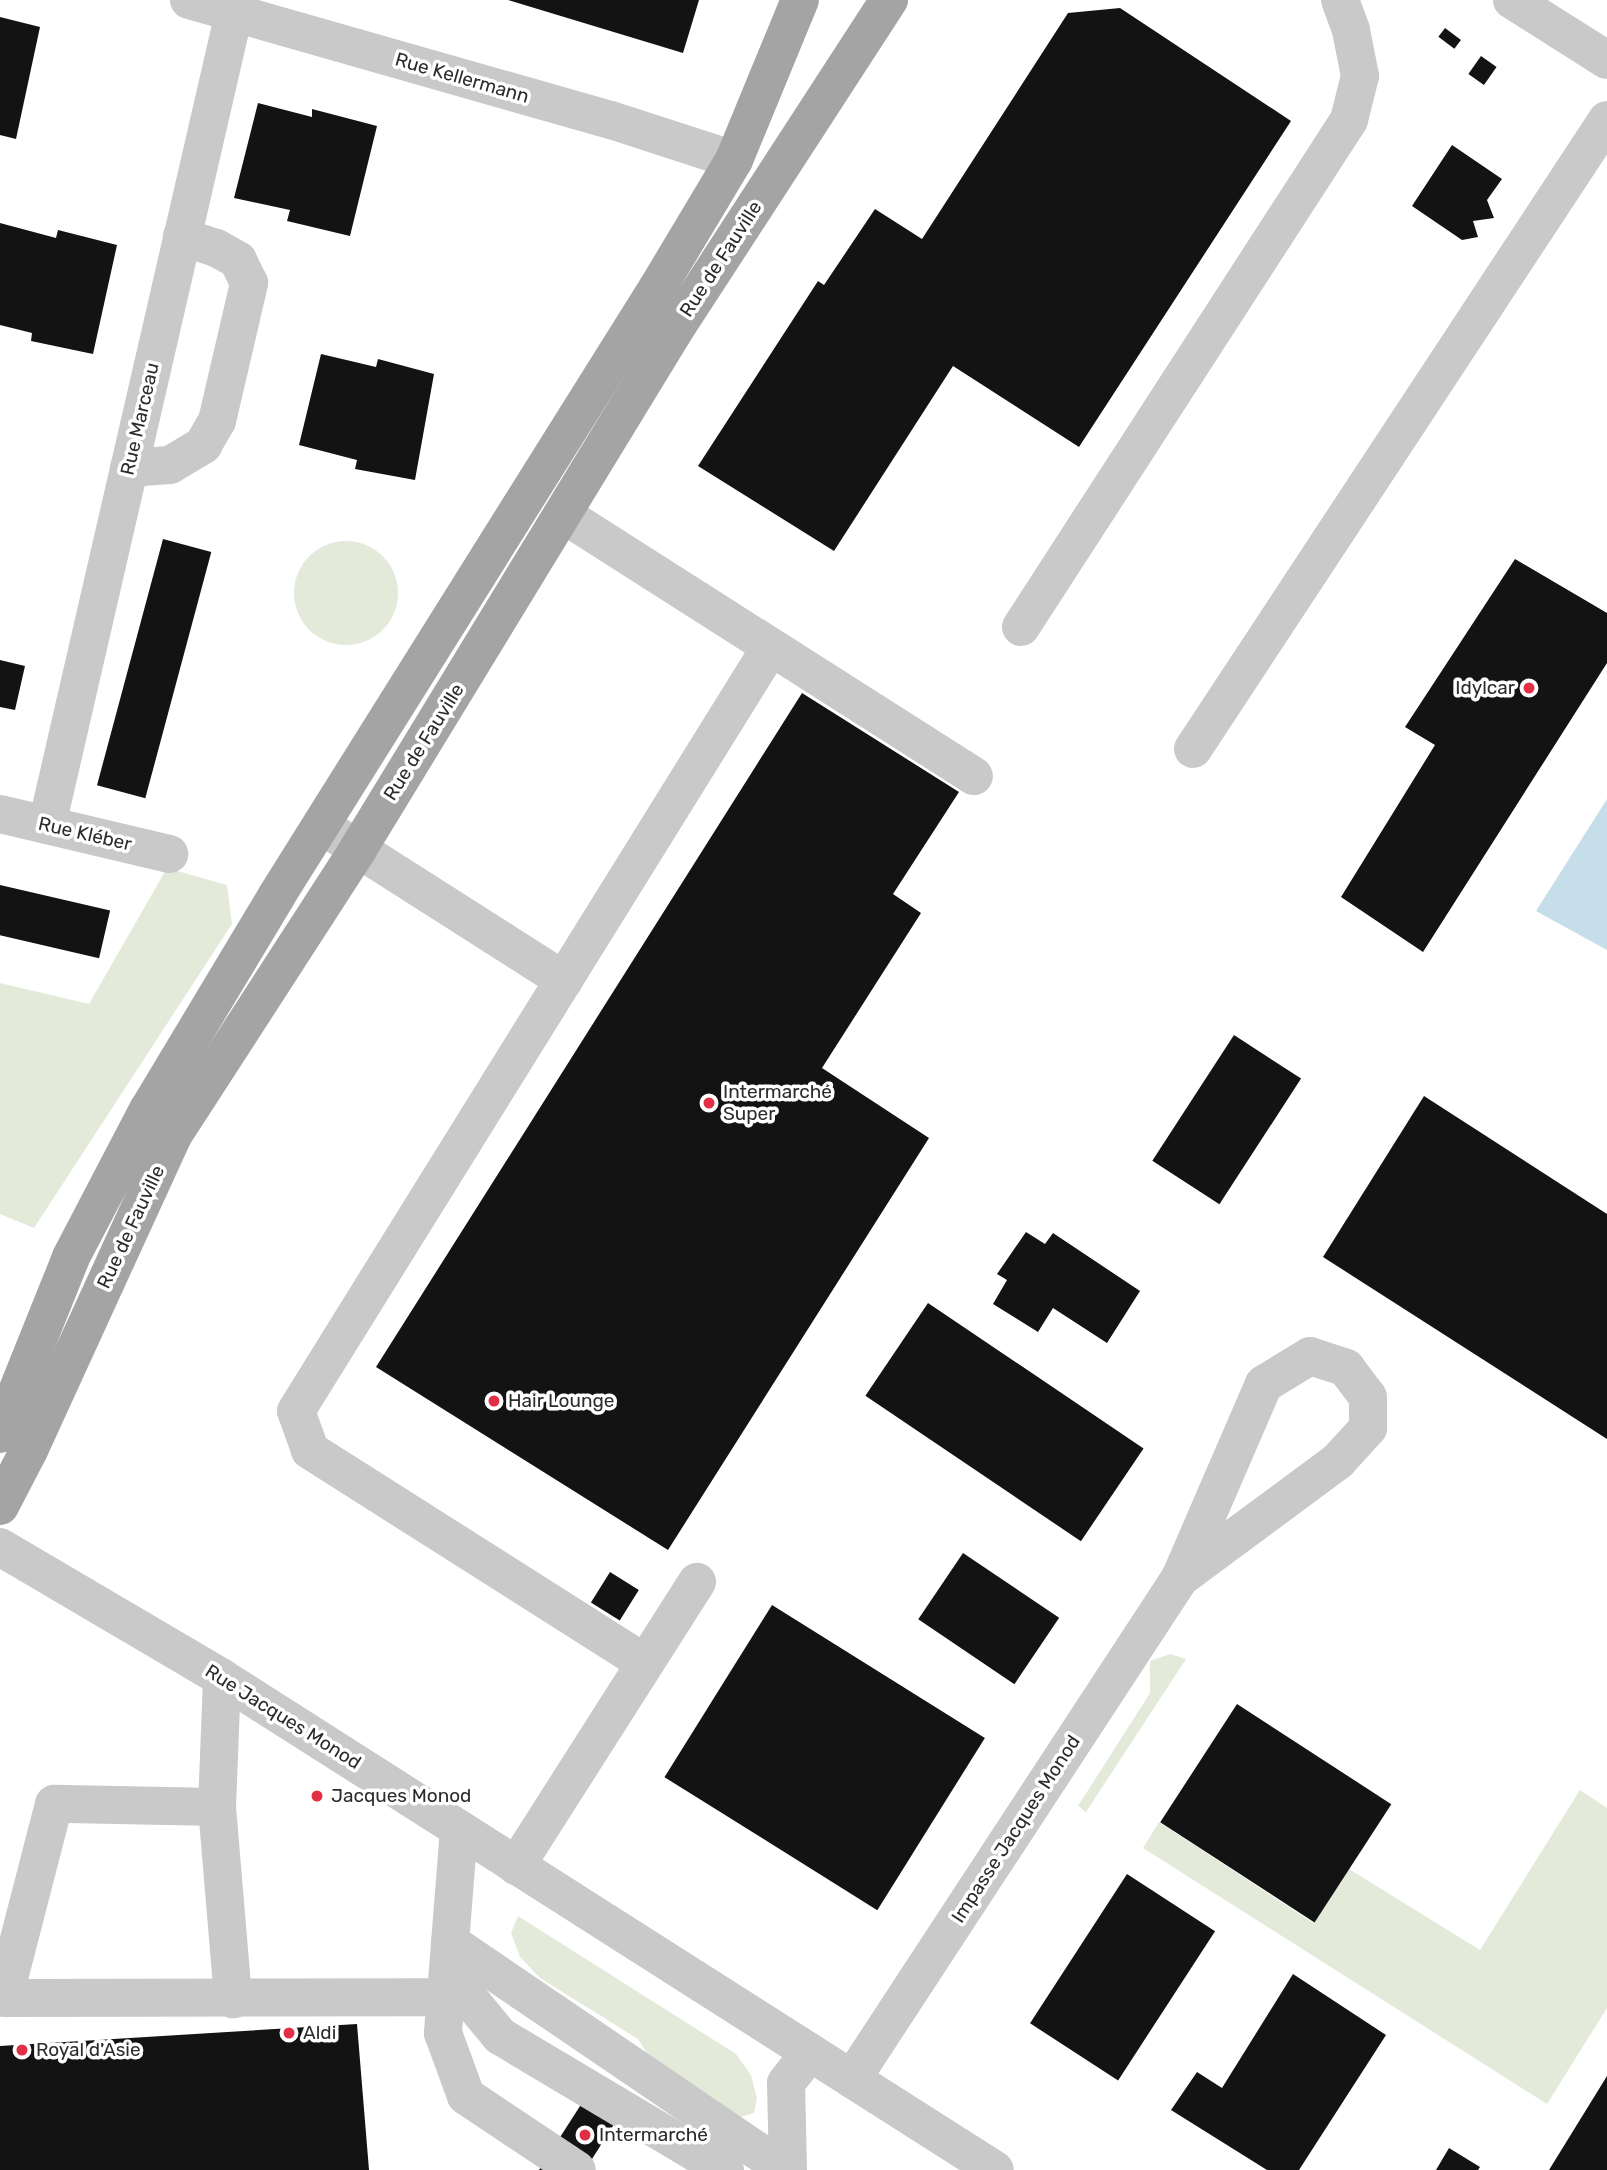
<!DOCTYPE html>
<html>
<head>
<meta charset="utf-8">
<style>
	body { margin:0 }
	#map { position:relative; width:1607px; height:2170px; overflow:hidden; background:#fff; font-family:Rubik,sans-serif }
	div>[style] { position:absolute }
	.green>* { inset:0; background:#e3eada }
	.round { border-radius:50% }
	.water>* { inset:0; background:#c6deea }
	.building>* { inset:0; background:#131313; transform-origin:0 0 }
	.minor>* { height:38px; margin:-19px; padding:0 19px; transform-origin:19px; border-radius:19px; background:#c9c9c9 }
	.major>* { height:38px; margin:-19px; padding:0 19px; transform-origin:19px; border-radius:19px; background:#a4a4a4 }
	.dots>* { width:19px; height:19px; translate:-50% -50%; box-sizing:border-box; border:4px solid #fff; border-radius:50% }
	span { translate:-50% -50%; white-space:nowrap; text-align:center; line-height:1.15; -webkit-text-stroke:7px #fff; paint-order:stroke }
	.street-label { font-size:19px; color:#2c2c2c }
	.poi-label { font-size:19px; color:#2c2c2c }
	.right { translate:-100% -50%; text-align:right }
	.left { translate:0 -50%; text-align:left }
</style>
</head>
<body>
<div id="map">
	<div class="green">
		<i class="round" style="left:294px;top:541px;width:104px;height:104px"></i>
		<i style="clip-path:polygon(167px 868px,227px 885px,232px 924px,34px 1228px,0 1214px,0 983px,89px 1004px)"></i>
		<i style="clip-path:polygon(1170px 1654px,1186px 1659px,1086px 1812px,1078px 1806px,1150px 1693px,1150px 1661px)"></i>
		<i style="clip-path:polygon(1580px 1790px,1607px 1808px,1607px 2008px,1547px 2104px,1143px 1848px,1159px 1822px,1313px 1923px,1349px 1869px,1480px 1950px)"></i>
		<i style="clip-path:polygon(518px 1916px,736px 2054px,751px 2075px,757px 2098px,754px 2113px,730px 2120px,657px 2069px,638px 2039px,540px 1978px,520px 1957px,511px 1933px)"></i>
	</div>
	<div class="water">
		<i style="clip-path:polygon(1607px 799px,1607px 950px,1536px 911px)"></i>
	</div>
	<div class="building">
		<i style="clip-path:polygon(508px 0,699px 0,683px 53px)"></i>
		<i style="clip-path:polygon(1120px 8px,1291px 121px,1079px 447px,953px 366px,834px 551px,698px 466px,818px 281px,824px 285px,875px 209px,922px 239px,1068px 13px)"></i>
		<i style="clip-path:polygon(0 17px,40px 27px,16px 139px,0 135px)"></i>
		<i style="left:1445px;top:28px;width:20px;height:11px;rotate:37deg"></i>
		<i style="left:1481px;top:56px;width:19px;height:22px;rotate:35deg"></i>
		<i style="clip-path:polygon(258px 103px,312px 117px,312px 109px,377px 126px,350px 236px,287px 221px,290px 210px,234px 198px)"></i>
		<i style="clip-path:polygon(1452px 145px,1502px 179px,1487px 200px,1494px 218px,1473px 221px,1478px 237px,1462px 240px,1412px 206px)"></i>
		<i style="clip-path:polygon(0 223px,56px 238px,58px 230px,117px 245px,93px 354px,31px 341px,32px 333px,0 325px)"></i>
		<i style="clip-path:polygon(321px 354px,376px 367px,378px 359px,434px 374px,415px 480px,355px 469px,357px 460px,299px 445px)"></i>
		<i style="left:163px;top:539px;width:50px;height:255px;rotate:15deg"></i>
		<i style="clip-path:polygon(1515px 559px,1607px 613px,1607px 663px,1423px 952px,1341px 897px,1435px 745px,1405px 727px)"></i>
		<i style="clip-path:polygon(0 660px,25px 666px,15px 710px,0 707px)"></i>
		<i style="clip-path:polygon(802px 693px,959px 792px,893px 894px,921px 913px,822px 1068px,929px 1138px,668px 1550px,376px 1367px)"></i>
		<i style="left:0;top:885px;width:113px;height:49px;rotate:13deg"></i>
		<i style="left:1234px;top:1035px;width:80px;height:150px;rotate:33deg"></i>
		<i style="clip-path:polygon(1424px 1096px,1607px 1214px,1607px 1439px,1323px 1257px)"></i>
		<i style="clip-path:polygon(1026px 1232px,1045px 1244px,1053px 1233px,1140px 1291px,1107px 1343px,1053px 1308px,1038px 1332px,993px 1304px,1007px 1280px,997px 1274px)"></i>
		<i style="left:928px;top:1303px;width:260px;height:112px;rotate:34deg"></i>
		<i style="left:963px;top:1553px;width:116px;height:80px;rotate:34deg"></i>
		<i style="left:610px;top:1572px;width:34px;height:36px;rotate:32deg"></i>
		<i style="left:772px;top:1605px;width:251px;height:203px;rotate:32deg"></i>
		<i style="left:1237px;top:1704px;width:184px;height:141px;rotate:33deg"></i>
		<i style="left:1127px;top:1874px;width:105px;height:178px;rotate:33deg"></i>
		<i style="clip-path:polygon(1293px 1974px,1386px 2035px,1299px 2170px,1267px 2170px,1171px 2110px,1197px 2072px,1222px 2088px)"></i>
		<i style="clip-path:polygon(357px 2024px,369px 2170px,0 2170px,0 2046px)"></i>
		<i style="clip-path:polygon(1607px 2076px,1607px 2170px,1549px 2170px)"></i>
		<i style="clip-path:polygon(598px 2078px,630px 2099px,585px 2170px,539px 2170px)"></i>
		<i style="clip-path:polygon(1449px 2148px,1480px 2167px,1478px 2170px,1436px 2170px)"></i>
	</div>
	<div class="minor">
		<i style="left:189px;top:0;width:439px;rotate:15.9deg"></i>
		<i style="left:611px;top:120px;width:129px;rotate:18deg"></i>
		<i style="left:1512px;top:0;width:112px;rotate:32.3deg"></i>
		<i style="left:129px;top:468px;width:41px;rotate:-4.2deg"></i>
		<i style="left:170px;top:465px;width:39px;rotate:-31deg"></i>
		<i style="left:203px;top:445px;width:28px;rotate:-60deg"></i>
		<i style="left:217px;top:421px;width:142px;rotate:-76.9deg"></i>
		<i style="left:249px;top:283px;width:25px;rotate:-116deg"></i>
		<i style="left:238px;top:260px;width:25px;rotate:-151deg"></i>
		<i style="left:216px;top:248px;width:36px;rotate:-162deg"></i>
		<i style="left:564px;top:515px;width:486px;rotate:32.5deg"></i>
		<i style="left:1021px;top:627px;width:604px;rotate:-57.1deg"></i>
		<i style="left:1349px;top:120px;width:45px;rotate:-76deg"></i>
		<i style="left:1360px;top:76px;width:47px;rotate:-101.1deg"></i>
		<i style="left:1351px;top:30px;width:32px;rotate:-110deg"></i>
		<i style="left:1193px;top:749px;width:753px;rotate:-56.65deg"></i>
		<i style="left:0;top:814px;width:174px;rotate:13.3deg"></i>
		<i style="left:47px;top:825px;width:833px;rotate:-77.03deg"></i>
		<i style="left:322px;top:826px;width:287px;rotate:32.5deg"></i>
		<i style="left:0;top:1547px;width:258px;rotate:30.5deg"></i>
		<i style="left:222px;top:1678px;width:916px;rotate:32.48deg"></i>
		<i style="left:645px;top:1663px;width:397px;rotate:-147.6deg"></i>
		<i style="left:310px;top:1450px;width:41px;rotate:-109.7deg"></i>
		<i style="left:296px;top:1411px;width:898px;rotate:-58.15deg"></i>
		<i style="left:222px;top:1678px;width:129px;rotate:92.2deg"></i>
		<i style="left:217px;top:1807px;width:193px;rotate:85.2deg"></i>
		<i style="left:217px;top:1807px;width:163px;rotate:-178.9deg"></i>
		<i style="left:54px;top:1804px;width:200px;rotate:104.5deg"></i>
		<i style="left:4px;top:1998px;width:442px;rotate:-0.1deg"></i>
		<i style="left:459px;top:1829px;width:205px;rotate:94.5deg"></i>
		<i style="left:443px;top:2033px;width:67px;rotate:69.9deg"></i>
		<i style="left:466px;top:2096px;width:133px;rotate:33.7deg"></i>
		<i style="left:516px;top:1866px;width:337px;rotate:-57.5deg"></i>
		<i style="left:450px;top:1942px;width:405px;rotate:34.2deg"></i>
		<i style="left:448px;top:1973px;width:82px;rotate:50.5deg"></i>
		<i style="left:500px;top:2036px;width:262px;rotate:30.8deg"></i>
		<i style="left:852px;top:2079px;width:599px;rotate:-56.79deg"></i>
		<i style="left:1180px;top:1578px;width:211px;rotate:-66.6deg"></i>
		<i style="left:1264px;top:1384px;width:54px;rotate:-31.3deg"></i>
		<i style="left:1310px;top:1356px;width:38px;rotate:18deg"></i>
		<i style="left:1346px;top:1368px;width:36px;rotate:53deg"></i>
		<i style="left:1368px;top:1397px;width:31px;rotate:90deg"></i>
		<i style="left:1368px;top:1428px;width:45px;rotate:132.3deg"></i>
		<i style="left:1338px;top:1461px;width:197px;rotate:143.5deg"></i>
		<i style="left:788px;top:2170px;width:87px;rotate:-91.3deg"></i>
		<i style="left:786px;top:2083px;width:39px;rotate:-52deg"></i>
	</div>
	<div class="major">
		<i style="left:0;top:1434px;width:191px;rotate:-68.1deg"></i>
		<i style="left:71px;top:1257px;width:166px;rotate:-62.4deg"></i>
		<i style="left:148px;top:1110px;width:251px;rotate:-59deg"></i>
		<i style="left:277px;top:895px;width:718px;rotate:-57.93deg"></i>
		<i style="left:658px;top:287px;width:148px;rotate:-59.1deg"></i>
		<i style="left:734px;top:160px;width:173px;rotate:-67.6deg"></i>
		<i style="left:0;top:1506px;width:63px;rotate:-62.6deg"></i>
		<i style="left:29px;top:1450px;width:344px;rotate:-65.4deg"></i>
		<i style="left:172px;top:1137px;width:343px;rotate:-57.1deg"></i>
		<i style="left:358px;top:849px;width:607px;rotate:-58.62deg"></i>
		<i style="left:674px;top:331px;width:395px;rotate:-57deg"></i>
	</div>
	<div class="dots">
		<i style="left:1529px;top:688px;background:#e32f45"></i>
		<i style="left:709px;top:1103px;background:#e32f45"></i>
		<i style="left:494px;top:1401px;background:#e32f45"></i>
		<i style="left:317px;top:1796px;background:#e32f45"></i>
		<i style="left:289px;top:2033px;background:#e32f45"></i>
		<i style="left:22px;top:2050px;background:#e32f45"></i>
		<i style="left:585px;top:2135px;background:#e32f45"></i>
	</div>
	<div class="street-label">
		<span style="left:462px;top:78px;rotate:16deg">Rue Kellermann</span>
		<span style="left:721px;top:259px;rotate:-57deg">Rue de Fauville</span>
		<span style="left:140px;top:419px;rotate:-77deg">Rue Marceau</span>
		<span style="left:424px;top:742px;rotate:-58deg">Rue de Fauville</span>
		<span style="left:85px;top:834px;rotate:13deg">Rue Kléber</span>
		<span style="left:131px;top:1227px;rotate:-65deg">Rue de Fauville</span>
		<span style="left:283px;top:1717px;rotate:32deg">Rue Jacques Monod</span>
		<span style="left:1016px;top:1829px;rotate:-57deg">Impasse Jacques Monod</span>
	</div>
	<div class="poi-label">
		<span class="right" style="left:1515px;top:688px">Idylcar</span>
		<span class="left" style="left:723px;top:1103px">Intermarché<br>Super</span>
		<span class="left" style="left:508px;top:1401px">Hair Lounge</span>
		<span class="left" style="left:331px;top:1796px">Jacques Monod</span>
		<span class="left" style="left:303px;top:2033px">Aldi</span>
		<span class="left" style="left:36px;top:2050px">Royal d'Asie</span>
		<span class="left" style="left:599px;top:2135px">Intermarché</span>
	</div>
</div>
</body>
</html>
